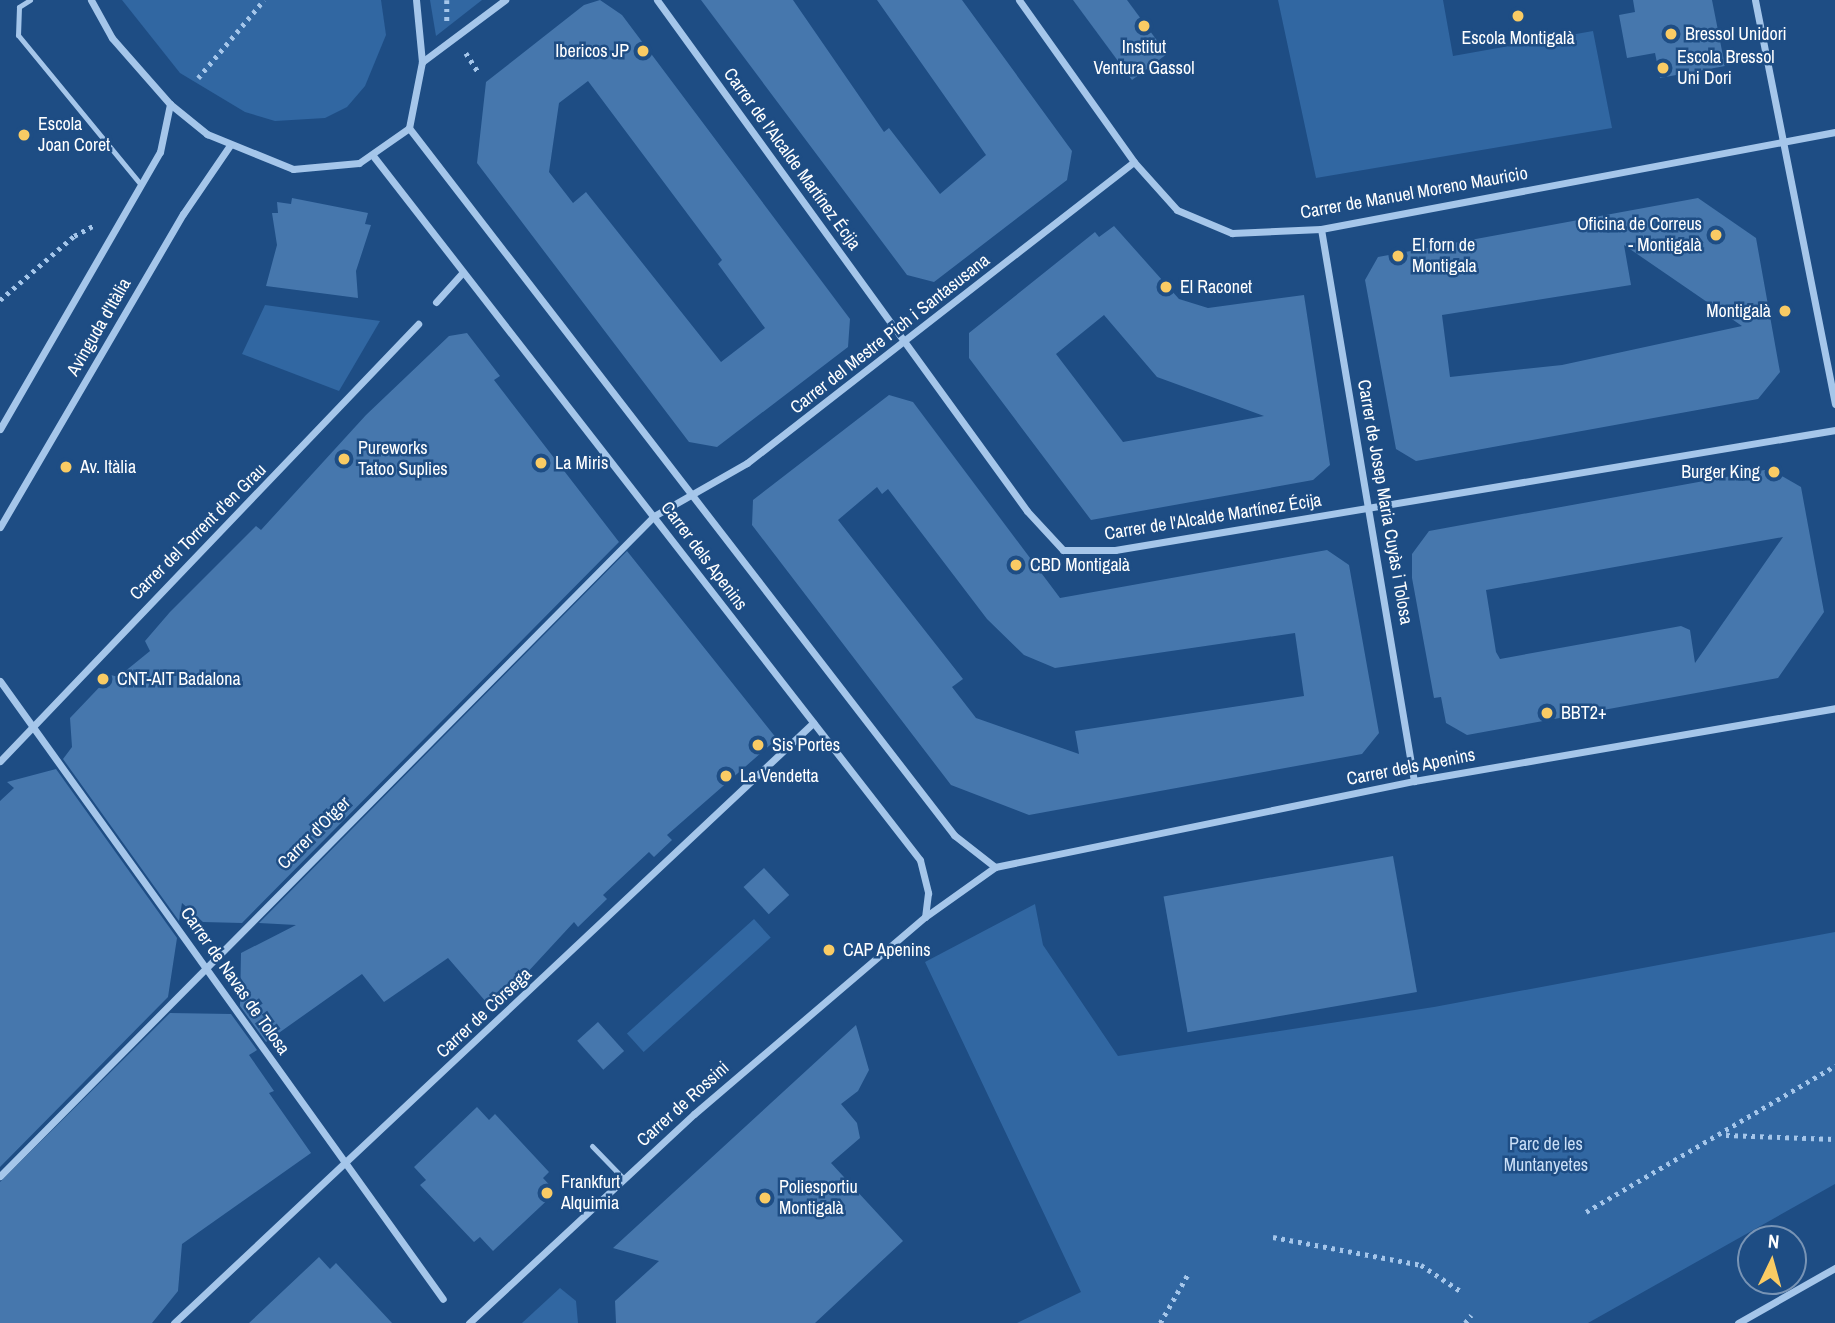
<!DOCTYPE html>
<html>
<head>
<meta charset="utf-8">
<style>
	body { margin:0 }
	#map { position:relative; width:1835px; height:1323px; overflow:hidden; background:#1e4d84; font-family:"Archivo Narrow",sans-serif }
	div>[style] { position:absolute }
	.green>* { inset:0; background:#3167a2; transform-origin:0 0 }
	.building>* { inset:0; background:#4677ad; transform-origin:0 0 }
	.path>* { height:4.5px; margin-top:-2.25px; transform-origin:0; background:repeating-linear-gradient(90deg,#a5c6ea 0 3.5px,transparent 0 8.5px) }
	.lane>* { height:5px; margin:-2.5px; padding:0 2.5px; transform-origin:2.5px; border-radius:2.5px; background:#a5c6ea }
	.street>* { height:7px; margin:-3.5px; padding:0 3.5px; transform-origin:3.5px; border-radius:3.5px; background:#a5c6ea }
	.dots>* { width:19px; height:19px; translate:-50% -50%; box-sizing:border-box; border:4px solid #1e4d84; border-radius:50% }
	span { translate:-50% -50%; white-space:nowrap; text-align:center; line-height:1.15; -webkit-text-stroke:5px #1e4d84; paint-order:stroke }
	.poi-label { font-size:18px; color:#fff }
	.left { translate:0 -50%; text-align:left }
	.right { translate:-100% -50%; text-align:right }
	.street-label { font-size:18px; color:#fff }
	.park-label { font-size:18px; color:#cadff7 }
	.north { position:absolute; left:1737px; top:1225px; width:70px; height:70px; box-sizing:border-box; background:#1e4d84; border:2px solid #7894b5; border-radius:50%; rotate:5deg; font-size:19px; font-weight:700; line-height:28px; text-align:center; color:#fff }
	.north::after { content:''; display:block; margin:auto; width:24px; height:32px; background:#f9cb64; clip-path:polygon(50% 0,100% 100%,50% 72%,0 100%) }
</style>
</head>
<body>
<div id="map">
	<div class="green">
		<i style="clip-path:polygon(122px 0,381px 0,386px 35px,365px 86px,347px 107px,325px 118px,275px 121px,245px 112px,180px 73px)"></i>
		<i style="clip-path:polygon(430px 0,482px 0,436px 36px)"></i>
		<i style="clip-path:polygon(1278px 0,1443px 0,1453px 56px,1593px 31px,1612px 128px,1316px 178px)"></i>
		<i style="clip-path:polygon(265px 305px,380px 321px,339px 391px,242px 354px)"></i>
		<i style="clip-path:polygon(1035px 904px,1043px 945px,1118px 1056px,1434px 1007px,1835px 932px,1835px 1184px,1588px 1323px,1017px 1323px,1081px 1292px,925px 962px)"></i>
		<i style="left:754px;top:919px;width:25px;height:171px;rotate:48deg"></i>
		<i style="clip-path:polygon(560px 1288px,576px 1301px,578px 1323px,522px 1323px)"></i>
	</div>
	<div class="building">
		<i style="clip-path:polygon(evenodd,600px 0,622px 15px,850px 319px,848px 347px,717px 447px,689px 442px,477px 163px,486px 82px,584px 5px,600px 0,588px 81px,722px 260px,718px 264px,765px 328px,721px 362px,586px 192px,573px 203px,549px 172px,559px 103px,588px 81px)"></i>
		<i style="clip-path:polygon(701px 0,793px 0,884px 132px,889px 128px,940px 194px,986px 155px,877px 0,962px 0,1072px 151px,1067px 180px,934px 282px,907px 275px)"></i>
		<i style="clip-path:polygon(1073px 0,1127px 0,1167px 54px,1132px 80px)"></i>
		<i style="clip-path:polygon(1633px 0,1712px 0,1725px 66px,1660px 78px,1655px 53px,1627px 58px,1619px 15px,1635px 12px)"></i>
		<i style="clip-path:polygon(292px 198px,368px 213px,365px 224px,371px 225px,356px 271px,358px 298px,266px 286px,277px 245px,272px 213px,278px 213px,277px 202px,291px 204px)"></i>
		<i style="clip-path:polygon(evenodd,1698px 198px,1756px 238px,1780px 372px,1758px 399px,1416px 461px,1396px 449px,1365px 280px,1378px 257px,1698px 198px,1624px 245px,1742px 326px,1562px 365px,1450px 377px,1442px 315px,1631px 285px,1624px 245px)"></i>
		<i style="clip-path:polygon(evenodd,1114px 226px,1179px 299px,1208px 308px,1304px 295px,1330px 465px,1313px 480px,1091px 520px,969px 358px,969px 333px,1095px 232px,1099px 237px,1114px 226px,1104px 315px,1157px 377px,1264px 416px,1123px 442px,1056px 354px,1104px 315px)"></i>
		<i style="clip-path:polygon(467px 333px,500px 376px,494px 380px,619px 542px,242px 923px,203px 922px,182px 903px,179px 921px,63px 759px,72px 747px,70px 718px,111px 675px,118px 677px,150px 651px,145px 641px,170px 612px,256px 526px,261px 530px,366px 415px,449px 336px)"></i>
		<i style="clip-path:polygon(evenodd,889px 395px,913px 402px,1060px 598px,1327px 550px,1349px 565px,1379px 733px,1362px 754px,1029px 815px,951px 785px,752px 525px,753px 500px,889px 395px,877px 487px,882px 494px,888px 489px,987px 619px,1024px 655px,1055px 668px,1295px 633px,1304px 696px,1075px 731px,1079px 754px,976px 718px,952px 687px,963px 679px,838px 520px,877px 487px)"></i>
		<i style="clip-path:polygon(evenodd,1770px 469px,1801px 487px,1824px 612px,1778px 678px,1467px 735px,1446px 723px,1441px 697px,1434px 698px,1412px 578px,1412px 554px,1429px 531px,1770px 469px,1783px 537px,1695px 663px,1690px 630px,1681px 626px,1500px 659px,1496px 652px,1486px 590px,1783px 537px)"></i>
		<i style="clip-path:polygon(627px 551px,777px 739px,667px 835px,672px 840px,654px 857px,649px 852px,603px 895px,607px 899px,578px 927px,574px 922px,513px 988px,508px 984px,487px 1003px,448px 958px,384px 1002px,362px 974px,266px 1042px,240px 1006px,241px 953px,296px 925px,259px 923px)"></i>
		<i style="clip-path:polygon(56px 769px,177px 938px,168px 997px,0 1167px,0 801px,14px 788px,7px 782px)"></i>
		<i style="left:1393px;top:856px;width:138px;height:233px;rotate:80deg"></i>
		<i style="left:764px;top:868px;width:37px;height:28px;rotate:47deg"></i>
		<i style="clip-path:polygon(170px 1013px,231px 1014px,257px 1050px,249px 1055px,274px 1091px,269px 1093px,311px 1153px,182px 1244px,178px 1291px,152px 1323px,0 1323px,0 1182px)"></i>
		<i style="left:598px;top:1022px;width:39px;height:28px;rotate:48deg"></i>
		<i style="clip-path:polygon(856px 1025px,869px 1070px,858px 1091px,841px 1104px,857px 1123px,860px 1138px,831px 1163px,903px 1241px,815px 1323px,616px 1323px,615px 1301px,659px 1261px,613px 1248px)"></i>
		<i style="clip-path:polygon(477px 1107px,489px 1120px,495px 1114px,549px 1172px,543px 1178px,556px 1192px,493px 1251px,480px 1237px,474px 1242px,420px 1185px,426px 1180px,414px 1167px)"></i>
		<i style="clip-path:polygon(319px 1257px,330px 1269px,336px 1263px,392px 1323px,249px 1323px)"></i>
	</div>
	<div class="path">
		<i style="left:447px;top:0;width:22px;rotate:90deg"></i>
		<i style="left:466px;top:53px;width:24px;rotate:57deg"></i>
		<i style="left:198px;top:78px;width:102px;rotate:-49.8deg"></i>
		<i style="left:0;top:300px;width:98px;rotate:-40.9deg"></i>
		<i style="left:74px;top:236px;width:21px;rotate:-28deg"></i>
		<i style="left:1726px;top:1135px;width:109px;rotate:2.1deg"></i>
		<i style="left:1586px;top:1212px;width:289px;rotate:-30.4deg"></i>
		<i style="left:1273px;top:1237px;width:151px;rotate:10.7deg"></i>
		<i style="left:1421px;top:1265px;width:49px;rotate:33.4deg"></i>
		<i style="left:1160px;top:1323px;width:56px;rotate:-60.3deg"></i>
		<i style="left:1465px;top:1323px;width:10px;rotate:-53deg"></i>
	</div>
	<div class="lane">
		<i style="left:30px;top:0;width:13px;rotate:148deg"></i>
		<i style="left:19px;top:7px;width:28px;rotate:92deg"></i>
		<i style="left:18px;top:35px;width:194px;rotate:50.6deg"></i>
		<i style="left:592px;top:1146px;width:46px;rotate:45.9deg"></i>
	</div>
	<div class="street">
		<i style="left:91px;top:0;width:43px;rotate:61.1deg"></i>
		<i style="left:112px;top:38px;width:88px;rotate:48.7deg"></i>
		<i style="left:170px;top:104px;width:48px;rotate:39deg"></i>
		<i style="left:207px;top:134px;width:93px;rotate:22.1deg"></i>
		<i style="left:293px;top:169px;width:66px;rotate:-5.2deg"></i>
		<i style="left:359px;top:163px;width:61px;rotate:-35deg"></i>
		<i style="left:409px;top:128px;width:67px;rotate:-78.9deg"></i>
		<i style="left:422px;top:62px;width:62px;rotate:-95.5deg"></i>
		<i style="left:657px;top:0;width:631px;rotate:54.09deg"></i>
		<i style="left:1027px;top:511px;width:53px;rotate:47.3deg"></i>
		<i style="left:1063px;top:550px;width:52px"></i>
		<i style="left:1115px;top:550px;width:730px;rotate:-9.46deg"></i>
		<i style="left:1019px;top:0;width:199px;rotate:54.6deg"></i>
		<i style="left:1134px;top:162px;width:64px;rotate:48.1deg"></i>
		<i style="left:1177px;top:210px;width:60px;rotate:22.7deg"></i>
		<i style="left:1232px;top:233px;width:89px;rotate:-2.6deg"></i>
		<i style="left:1321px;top:229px;width:523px;rotate:-10.69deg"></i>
		<i style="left:1755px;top:0;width:412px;rotate:78.8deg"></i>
		<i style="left:422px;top:62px;width:104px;rotate:-36.8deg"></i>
		<i style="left:409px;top:128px;width:893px;rotate:52.37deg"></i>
		<i style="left:954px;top:835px;width:52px;rotate:38deg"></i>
		<i style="left:374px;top:157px;width:890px;rotate:52.16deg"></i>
		<i style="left:920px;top:860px;width:34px;rotate:76deg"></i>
		<i style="left:928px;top:893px;width:24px;rotate:97deg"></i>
		<i style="left:1321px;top:229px;width:560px;rotate:80.44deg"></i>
		<i style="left:436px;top:302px;width:40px;rotate:-48deg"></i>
		<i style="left:0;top:429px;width:320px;rotate:-60deg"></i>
		<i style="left:160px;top:152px;width:49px;rotate:-78.2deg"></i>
		<i style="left:0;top:527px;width:363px;rotate:-59.7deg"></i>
		<i style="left:183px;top:214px;width:83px;rotate:-55.7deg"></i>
		<i style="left:0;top:681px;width:760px;rotate:54.37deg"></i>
		<i style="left:0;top:761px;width:605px;rotate:-46.27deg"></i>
		<i style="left:0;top:1176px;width:929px;rotate:-45.26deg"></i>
		<i style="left:654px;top:516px;width:107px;rotate:-29.7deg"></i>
		<i style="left:747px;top:463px;width:490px;rotate:-37.9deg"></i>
		<i style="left:174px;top:1323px;width:877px;rotate:-43.2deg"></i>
		<i style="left:469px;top:1323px;width:307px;rotate:-42.9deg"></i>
		<i style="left:694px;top:1114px;width:304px;rotate:-40.5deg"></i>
		<i style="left:925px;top:917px;width:86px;rotate:-35.5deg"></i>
		<i style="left:995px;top:867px;width:428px;rotate:-11.6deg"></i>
		<i style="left:1414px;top:781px;width:427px;rotate:-9.8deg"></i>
		<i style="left:1738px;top:1323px;width:112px;rotate:-29.6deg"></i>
	</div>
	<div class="dots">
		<i style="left:1518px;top:16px;background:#f9cb64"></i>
		<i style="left:1144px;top:26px;background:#f9cb64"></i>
		<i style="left:1671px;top:34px;background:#f9cb64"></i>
		<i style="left:643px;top:51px;background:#f9cb64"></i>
		<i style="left:1663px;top:68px;background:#f9cb64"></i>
		<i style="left:24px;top:135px;background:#f9cb64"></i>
		<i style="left:1716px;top:235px;background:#f9cb64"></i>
		<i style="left:1398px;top:256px;background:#f9cb64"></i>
		<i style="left:1166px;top:287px;background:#f9cb64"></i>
		<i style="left:1785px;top:311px;background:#f9cb64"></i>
		<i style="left:344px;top:459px;background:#f9cb64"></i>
		<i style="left:541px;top:463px;background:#f9cb64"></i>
		<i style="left:66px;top:467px;background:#f9cb64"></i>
		<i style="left:1774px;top:472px;background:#f9cb64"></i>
		<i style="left:1016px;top:565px;background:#f9cb64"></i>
		<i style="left:103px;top:679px;background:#f9cb64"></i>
		<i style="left:1547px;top:713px;background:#f9cb64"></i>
		<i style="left:758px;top:745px;background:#f9cb64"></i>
		<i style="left:726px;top:776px;background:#f9cb64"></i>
		<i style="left:829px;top:950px;background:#f9cb64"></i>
		<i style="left:547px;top:1193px;background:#f9cb64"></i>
		<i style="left:765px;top:1198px;background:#f9cb64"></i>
	</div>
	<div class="poi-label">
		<span class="left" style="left:1685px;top:34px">Bressol Unidori</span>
		<span style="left:1518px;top:38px">Escola Montigalà</span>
		<span style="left:1144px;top:58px">Institut<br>Ventura Gassol</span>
		<span class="right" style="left:629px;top:51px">Ibericos JP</span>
		<span class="left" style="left:1677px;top:68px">Escola Bressol<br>Uni Dori</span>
		<span class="left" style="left:38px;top:135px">Escola<br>Joan Coret</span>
		<span class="right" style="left:1702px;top:235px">Oficina de Correus<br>- Montigalà</span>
		<span class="left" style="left:1412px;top:256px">El forn de<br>Montigala</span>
		<span class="left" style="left:1180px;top:287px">El Raconet</span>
		<span class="right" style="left:1771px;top:311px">Montigalà</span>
		<span class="left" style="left:358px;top:459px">Pureworks<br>Tatoo Suplies</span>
		<span class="left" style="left:555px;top:463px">La Miris</span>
		<span class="left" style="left:80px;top:467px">Av. Itàlia</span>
		<span class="right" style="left:1760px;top:472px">Burger King</span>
		<span class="left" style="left:1030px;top:565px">CBD Montigalà</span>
		<span class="left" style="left:117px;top:679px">CNT-AIT Badalona</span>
		<span class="left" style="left:1561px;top:713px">BBT2+</span>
		<span class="left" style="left:772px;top:745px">Sis Portes</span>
		<span class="left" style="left:740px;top:776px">La Vendetta</span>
		<span class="left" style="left:843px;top:950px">CAP Apenins</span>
		<span class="left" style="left:561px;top:1193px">Frankfurt<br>Alquimia</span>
		<span class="left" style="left:779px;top:1198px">Poliesportiu<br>Montigalà</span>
	</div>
	<div class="street-label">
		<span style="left:792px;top:159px;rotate:54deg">Carrer de l'Alcalde Martínez Écija</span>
		<span style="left:1414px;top:193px;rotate:-10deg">Carrer de Manuel Moreno Mauricio</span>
		<span style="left:99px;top:327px;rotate:-60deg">Avinguda d'Itàlia</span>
		<span style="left:890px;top:334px;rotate:-38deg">Carrer del Mestre Pich i Santasusana</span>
		<span style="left:1385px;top:502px;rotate:80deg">Carrer de Josep Maria Cuyàs i Tolosa</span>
		<span style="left:1213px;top:517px;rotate:-9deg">Carrer de l'Alcalde Martínez Écija</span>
		<span style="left:198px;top:532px;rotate:-45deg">Carrer del Torrent d'en Grau</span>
		<span style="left:704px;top:556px;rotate:53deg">Carrer dels Apenins</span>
		<span style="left:1411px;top:767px;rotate:-11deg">Carrer dels Apenins</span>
		<span style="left:314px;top:833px;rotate:-45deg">Carrer d'Otger</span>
		<span style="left:235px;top:981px;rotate:55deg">Carrer de Navas de Tolosa</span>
		<span style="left:484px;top:1013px;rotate:-43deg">Carrer de Còrsega</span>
		<span style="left:683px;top:1104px;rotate:-42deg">Carrer de Rossini</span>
	</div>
	<div class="park-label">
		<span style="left:1546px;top:1155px">Parc de les<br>Muntanyetes</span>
	</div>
	<div class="north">N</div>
</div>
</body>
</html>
